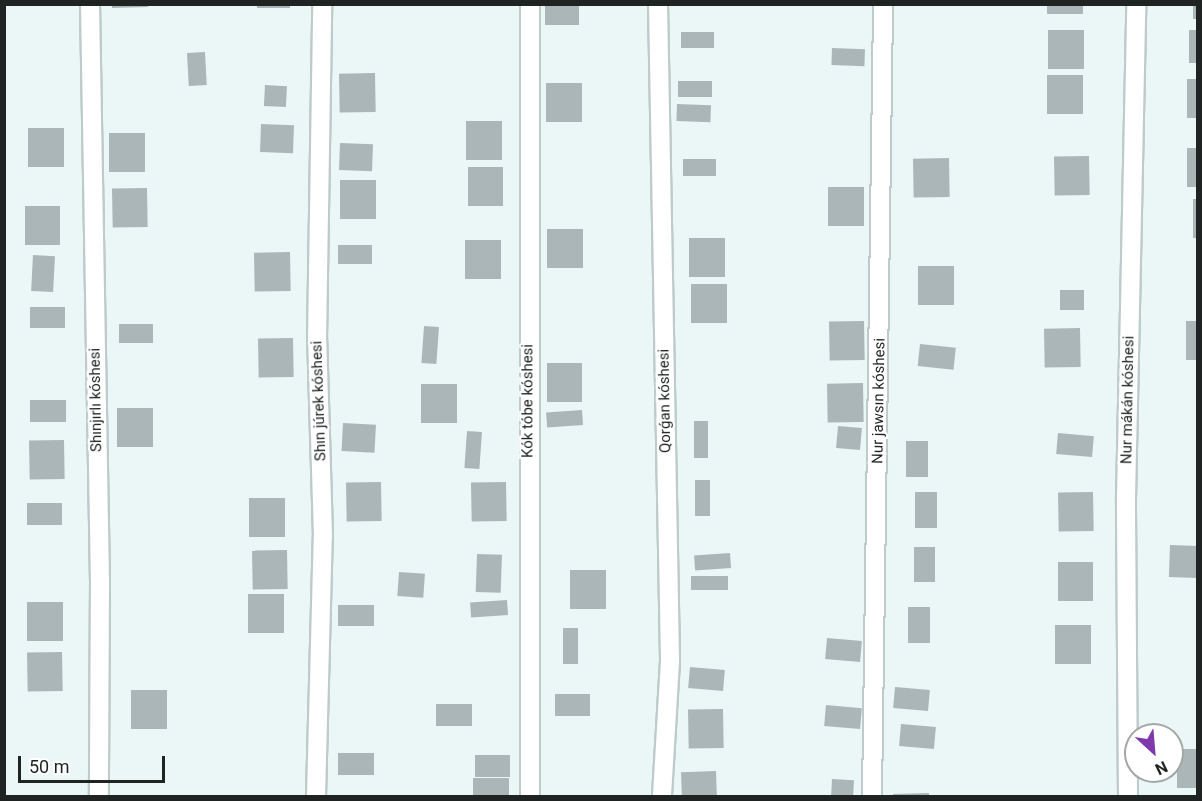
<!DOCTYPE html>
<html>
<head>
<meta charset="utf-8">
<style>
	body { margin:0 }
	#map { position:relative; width:1202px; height:801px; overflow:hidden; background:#eaf7f6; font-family:Roboto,sans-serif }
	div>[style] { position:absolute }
	.building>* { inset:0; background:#abb6b9; transform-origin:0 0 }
	.roads { filter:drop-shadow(2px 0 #becbca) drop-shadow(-2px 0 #becbca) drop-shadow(0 2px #becbca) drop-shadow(0 -2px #becbca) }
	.minor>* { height:18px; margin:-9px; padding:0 9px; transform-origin:9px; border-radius:9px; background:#fff }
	span { translate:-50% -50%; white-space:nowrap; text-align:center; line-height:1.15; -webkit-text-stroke:4.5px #fff; paint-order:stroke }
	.street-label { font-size:15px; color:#1f2423 }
	.frame { position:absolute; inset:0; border:6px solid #1f2423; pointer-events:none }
	.north { position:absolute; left:1124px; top:723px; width:60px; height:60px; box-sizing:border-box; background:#fff; border:2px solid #a5a7a7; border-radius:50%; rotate:154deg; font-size:16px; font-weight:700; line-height:24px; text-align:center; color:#1f2423 }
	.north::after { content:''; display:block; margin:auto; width:21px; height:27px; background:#7e3aad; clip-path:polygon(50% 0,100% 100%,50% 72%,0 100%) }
	.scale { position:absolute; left:18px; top:756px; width:147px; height:27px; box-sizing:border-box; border:3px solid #1f2423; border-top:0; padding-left:8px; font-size:18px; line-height:21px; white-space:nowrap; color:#1f2423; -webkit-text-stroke:4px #fff; paint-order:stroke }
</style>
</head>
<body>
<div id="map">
	<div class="building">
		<i style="clip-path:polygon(112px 4px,148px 4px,148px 7px,112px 8px)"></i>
		<i style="left:257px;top:4px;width:33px;height:4px"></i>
		<i style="left:1047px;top:4px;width:36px;height:10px"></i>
		<i style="left:1193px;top:4px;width:5px;height:15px"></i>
		<i style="left:545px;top:6px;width:34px;height:19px"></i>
		<i style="left:1084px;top:30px;width:39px;height:36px;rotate:90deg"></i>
		<i style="left:1189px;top:30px;width:9px;height:33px"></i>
		<i style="left:681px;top:32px;width:33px;height:16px"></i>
		<i style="left:832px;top:48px;width:33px;height:17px;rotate:2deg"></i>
		<i style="left:205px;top:52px;width:33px;height:18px;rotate:87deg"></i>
		<i style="left:375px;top:73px;width:39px;height:36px;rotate:89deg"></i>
		<i style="left:1047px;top:75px;width:36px;height:39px"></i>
		<i style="left:1187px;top:79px;width:11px;height:39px"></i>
		<i style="left:678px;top:81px;width:34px;height:16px"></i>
		<i style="left:582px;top:83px;width:39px;height:36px;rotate:90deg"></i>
		<i style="left:265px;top:85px;width:22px;height:21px;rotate:3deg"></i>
		<i style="left:677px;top:104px;width:34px;height:17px;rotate:2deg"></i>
		<i style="left:502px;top:121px;width:39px;height:36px;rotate:90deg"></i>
		<i style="left:261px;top:124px;width:33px;height:28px;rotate:2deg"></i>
		<i style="left:28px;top:128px;width:36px;height:39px"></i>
		<i style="left:109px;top:133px;width:36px;height:39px"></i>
		<i style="left:340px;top:143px;width:33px;height:27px;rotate:2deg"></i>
		<i style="left:1187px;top:148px;width:11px;height:39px"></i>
		<i style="left:1089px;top:156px;width:39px;height:35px;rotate:89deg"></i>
		<i style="left:949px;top:158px;width:39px;height:36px;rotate:89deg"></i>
		<i style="left:683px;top:159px;width:33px;height:17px"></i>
		<i style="left:468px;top:167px;width:35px;height:39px"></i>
		<i style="left:376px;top:180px;width:39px;height:36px;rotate:90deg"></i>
		<i style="left:864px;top:187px;width:39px;height:36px;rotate:90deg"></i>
		<i style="left:147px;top:188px;width:39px;height:35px;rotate:89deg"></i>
		<i style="left:1193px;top:199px;width:5px;height:39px"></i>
		<i style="left:25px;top:206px;width:35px;height:39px"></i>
		<i style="left:547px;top:229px;width:36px;height:39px"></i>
		<i style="left:725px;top:238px;width:39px;height:36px;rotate:90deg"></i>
		<i style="left:501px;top:240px;width:39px;height:36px;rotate:90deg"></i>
		<i style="left:338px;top:245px;width:34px;height:19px"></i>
		<i style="left:290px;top:252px;width:39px;height:36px;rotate:89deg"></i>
		<i style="left:33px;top:255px;width:22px;height:36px;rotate:3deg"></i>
		<i style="left:918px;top:266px;width:36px;height:39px"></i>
		<i style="left:727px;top:284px;width:39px;height:36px;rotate:90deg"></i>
		<i style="left:1060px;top:290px;width:24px;height:20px"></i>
		<i style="left:30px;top:307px;width:35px;height:21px"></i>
		<i style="left:864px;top:321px;width:39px;height:35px;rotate:89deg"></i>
		<i style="left:1186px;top:321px;width:12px;height:39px"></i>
		<i style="left:119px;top:324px;width:34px;height:19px"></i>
		<i style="left:424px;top:326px;width:15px;height:37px;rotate:4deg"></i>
		<i style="left:1080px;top:328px;width:39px;height:36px;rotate:89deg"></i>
		<i style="left:293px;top:338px;width:39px;height:35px;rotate:89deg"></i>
		<i style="left:920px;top:344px;width:36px;height:22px;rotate:6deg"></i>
		<i style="left:547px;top:363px;width:35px;height:39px"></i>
		<i style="left:863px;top:383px;width:39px;height:36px;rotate:89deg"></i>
		<i style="left:457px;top:384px;width:39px;height:36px;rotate:90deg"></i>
		<i style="left:30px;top:400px;width:36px;height:22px"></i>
		<i style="left:153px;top:408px;width:39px;height:36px;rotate:90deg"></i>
		<i style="left:582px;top:410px;width:15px;height:36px;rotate:86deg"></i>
		<i style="left:694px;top:421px;width:14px;height:37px"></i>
		<i style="left:343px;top:423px;width:33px;height:28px;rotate:3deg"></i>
		<i style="left:838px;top:426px;width:24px;height:22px;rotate:5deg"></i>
		<i style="left:467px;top:431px;width:15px;height:37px;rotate:4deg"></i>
		<i style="left:1058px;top:433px;width:36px;height:21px;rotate:5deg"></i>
		<i style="left:64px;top:440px;width:39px;height:35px;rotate:89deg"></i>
		<i style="left:906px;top:441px;width:22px;height:36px"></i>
		<i style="left:695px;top:480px;width:15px;height:36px"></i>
		<i style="left:381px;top:482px;width:39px;height:35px;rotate:89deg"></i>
		<i style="left:506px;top:482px;width:39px;height:35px;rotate:89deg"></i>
		<i style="left:915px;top:492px;width:22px;height:36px"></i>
		<i style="left:1093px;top:492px;width:39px;height:35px;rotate:89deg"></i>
		<i style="left:285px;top:498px;width:39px;height:36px;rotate:90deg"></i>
		<i style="left:62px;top:503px;width:22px;height:35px;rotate:90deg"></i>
		<i style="left:1170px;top:545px;width:28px;height:32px;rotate:2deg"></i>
		<i style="left:914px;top:547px;width:21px;height:35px"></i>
		<i style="left:287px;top:550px;width:39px;height:35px;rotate:89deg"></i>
		<i style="left:730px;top:553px;width:15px;height:36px;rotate:86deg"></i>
		<i style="left:477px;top:554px;width:25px;height:38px;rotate:2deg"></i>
		<i style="left:1058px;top:562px;width:35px;height:39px"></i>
		<i style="left:570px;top:570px;width:36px;height:39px"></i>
		<i style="left:399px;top:572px;width:26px;height:24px;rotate:4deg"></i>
		<i style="left:728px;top:576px;width:14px;height:37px;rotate:90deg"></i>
		<i style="left:248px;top:594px;width:36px;height:39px"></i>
		<i style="left:507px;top:600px;width:15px;height:37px;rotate:86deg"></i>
		<i style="left:27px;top:602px;width:36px;height:39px"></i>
		<i style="left:338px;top:605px;width:36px;height:21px"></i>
		<i style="left:908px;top:607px;width:22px;height:36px"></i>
		<i style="left:1091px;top:625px;width:39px;height:36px;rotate:90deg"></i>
		<i style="left:563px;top:628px;width:15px;height:36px"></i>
		<i style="left:827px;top:638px;width:35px;height:21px;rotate:5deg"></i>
		<i style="left:62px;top:652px;width:39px;height:35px;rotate:89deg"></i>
		<i style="left:690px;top:667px;width:35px;height:21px;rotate:5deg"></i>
		<i style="left:895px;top:687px;width:35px;height:21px;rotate:5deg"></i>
		<i style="left:131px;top:690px;width:36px;height:39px"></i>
		<i style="left:555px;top:694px;width:35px;height:22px"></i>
		<i style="left:436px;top:704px;width:36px;height:22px"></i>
		<i style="left:826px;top:705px;width:36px;height:21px;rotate:5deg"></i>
		<i style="left:723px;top:709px;width:39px;height:35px;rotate:89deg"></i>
		<i style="left:901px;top:724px;width:35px;height:22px;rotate:5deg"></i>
		<i style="left:1177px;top:749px;width:21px;height:39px"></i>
		<i style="left:338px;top:753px;width:36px;height:22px"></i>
		<i style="left:475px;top:755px;width:35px;height:22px"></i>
		<i style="left:716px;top:771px;width:25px;height:35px;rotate:88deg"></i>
		<i style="left:473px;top:778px;width:36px;height:18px"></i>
		<i style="left:832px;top:779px;width:22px;height:17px;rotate:3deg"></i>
		<i style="clip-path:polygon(929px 793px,929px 796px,893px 796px,893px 794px)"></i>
	</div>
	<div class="roads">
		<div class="minor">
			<i style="left:90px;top:4px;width:577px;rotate:89.01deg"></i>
			<i style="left:100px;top:581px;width:215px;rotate:90.3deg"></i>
			<i style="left:530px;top:4px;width:792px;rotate:90deg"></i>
			<i style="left:658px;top:4px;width:657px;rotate:88.95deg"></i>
			<i style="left:670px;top:661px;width:135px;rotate:93.4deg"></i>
			<i style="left:316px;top:796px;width:260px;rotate:-88.5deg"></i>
			<i style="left:323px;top:536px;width:197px;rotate:-91.7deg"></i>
			<i style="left:317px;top:339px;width:335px;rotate:-89.1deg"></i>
			<i style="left:872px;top:796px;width:792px;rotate:-89.2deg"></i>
			<i style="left:1128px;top:796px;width:298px;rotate:-90.4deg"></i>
			<i style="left:1126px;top:498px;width:494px;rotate:-88.8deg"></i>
		</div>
	</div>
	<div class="street-label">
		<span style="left:96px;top:400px;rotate:-91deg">Shınjırlı kóshesi</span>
		<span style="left:1128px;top:400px;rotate:-89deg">Nur mákán kóshesi</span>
		<span style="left:319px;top:401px;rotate:-92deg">Shın júrek kóshesi</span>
		<span style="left:528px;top:401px;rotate:-90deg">Kók tóbe kóshesi</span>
		<span style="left:665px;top:401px;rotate:-91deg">Qorǵan kóshesi</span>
		<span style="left:879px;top:401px;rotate:-89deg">Nur jawsın kóshesi</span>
	</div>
	<div class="frame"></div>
	<div class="north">N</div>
	<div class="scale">50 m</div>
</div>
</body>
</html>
